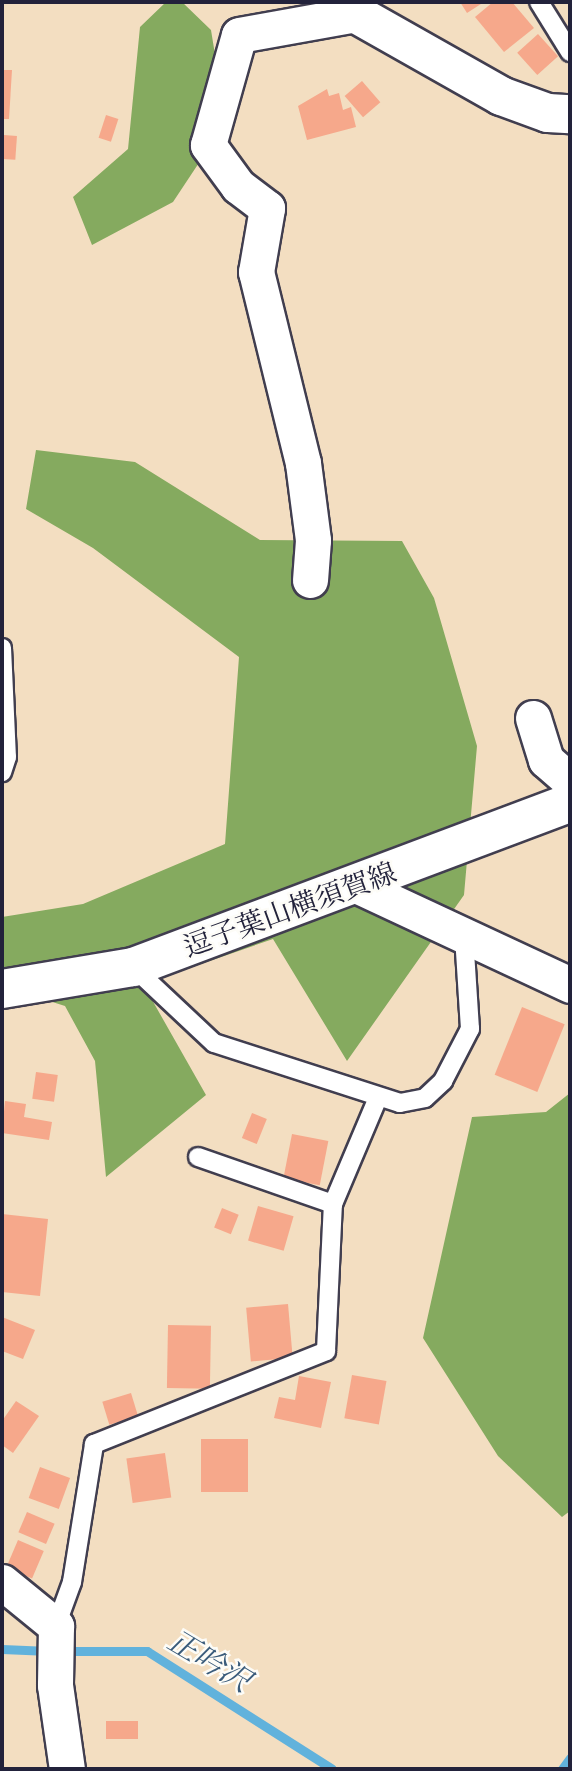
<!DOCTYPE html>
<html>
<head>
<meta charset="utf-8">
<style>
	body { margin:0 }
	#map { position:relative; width:572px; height:1771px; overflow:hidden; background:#f3dec1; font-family:Alegreya,"Noto Serif JP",serif }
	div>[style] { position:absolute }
	.forest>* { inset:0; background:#85aa5f }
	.stream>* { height:9px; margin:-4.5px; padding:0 4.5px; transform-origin:4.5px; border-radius:4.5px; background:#61b2dc }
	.building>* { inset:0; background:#f6a88b; transform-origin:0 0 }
	.roads { filter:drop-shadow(2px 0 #413e4f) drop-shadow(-2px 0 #413e4f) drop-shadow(0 2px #413e4f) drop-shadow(0 -2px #413e4f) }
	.lane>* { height:18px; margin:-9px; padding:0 9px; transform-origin:9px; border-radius:9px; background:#fff }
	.street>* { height:35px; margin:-17.5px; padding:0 17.5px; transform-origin:17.5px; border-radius:17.5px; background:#fff }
	.secondary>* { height:38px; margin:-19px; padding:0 19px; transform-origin:19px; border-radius:19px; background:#fff }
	span { translate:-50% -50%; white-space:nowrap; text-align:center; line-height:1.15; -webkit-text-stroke:5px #fdfcf7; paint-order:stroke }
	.street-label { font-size:28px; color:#22223b }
	.water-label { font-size:30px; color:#3b5c7b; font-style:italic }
	.frame { position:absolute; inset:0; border:4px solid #22223b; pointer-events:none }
</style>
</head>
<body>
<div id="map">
	<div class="forest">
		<i style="clip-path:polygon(166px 2px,182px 2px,211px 30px,226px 122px,173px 202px,92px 245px,73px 197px,128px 149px,140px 27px)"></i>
		<i style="clip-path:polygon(36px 450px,135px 462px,260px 540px,402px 541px,434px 598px,477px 746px,464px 895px,347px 1061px,273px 939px,143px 984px,206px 1095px,106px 1177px,95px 1061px,65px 1006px,2px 986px,2px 917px,83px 904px,225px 844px,239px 657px,93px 548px,26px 509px)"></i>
		<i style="clip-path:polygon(570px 1093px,570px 1511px,562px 1517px,498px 1456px,423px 1338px,472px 1117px,546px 1112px)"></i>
	</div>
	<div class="stream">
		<i style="left:2px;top:1649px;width:47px;rotate:2.4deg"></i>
		<i style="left:63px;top:1651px;width:84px"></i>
		<i style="left:147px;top:1651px;width:219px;rotate:32.5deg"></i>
		<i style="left:562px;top:1769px;width:14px;rotate:-54deg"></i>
	</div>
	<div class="building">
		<i style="clip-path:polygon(460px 2px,484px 2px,467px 13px)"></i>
		<i style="clip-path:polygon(493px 2px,512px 2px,534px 28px,504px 52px,475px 17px)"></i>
		<i style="left:538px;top:34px;width:30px;height:28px;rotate:48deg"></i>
		<i style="clip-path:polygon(2px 70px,12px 70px,9px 119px,2px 119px)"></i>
		<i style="left:362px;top:81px;width:28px;height:23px;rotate:49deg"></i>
		<i style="clip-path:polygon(327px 89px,329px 96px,339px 93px,343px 110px,351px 107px,356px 127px,307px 140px,298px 106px)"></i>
		<i style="left:106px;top:115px;width:13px;height:24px;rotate:18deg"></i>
		<i style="left:4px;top:135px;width:13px;height:24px;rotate:4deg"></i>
		<i style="left:522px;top:1007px;width:46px;height:73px;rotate:22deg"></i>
		<i style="left:36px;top:1072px;width:22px;height:27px;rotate:8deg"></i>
		<i style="clip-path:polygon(5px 1101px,26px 1104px,24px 1117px,52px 1122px,49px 1140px,2px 1133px)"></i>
		<i style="left:252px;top:1113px;width:16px;height:27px;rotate:22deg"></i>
		<i style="left:292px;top:1134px;width:37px;height:45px;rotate:11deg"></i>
		<i style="left:258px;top:1206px;width:37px;height:36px;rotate:16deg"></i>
		<i style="left:222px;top:1208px;width:18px;height:21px;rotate:22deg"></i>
		<i style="clip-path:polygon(2px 1214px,48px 1219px,40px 1296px,2px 1292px)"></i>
		<i style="left:288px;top:1304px;width:54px;height:42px;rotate:85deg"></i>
		<i style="clip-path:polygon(2px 1317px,35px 1330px,23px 1359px,2px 1351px)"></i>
		<i style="left:168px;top:1325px;width:43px;height:63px;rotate:1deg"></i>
		<i style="left:352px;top:1375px;width:35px;height:44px;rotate:10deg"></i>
		<i style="clip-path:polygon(299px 1376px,331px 1382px,321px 1428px,274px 1418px,279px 1397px,295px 1400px)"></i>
		<i style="left:131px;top:1393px;width:24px;height:30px;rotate:73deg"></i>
		<i style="clip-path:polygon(16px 1401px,39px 1416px,13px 1453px,2px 1445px,2px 1421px)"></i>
		<i style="left:201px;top:1439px;width:47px;height:53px"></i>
		<i style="left:165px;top:1453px;width:45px;height:39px;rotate:82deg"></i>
		<i style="left:40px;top:1467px;width:32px;height:33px;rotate:20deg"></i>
		<i style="left:27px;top:1512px;width:30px;height:22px;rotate:23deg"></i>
		<i style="left:18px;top:1540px;width:28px;height:30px;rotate:23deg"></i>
		<i style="left:138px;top:1721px;width:18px;height:32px;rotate:90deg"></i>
	</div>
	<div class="roads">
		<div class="lane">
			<i style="left:539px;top:2px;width:59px;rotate:58.2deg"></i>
			<i style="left:2px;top:648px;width:109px;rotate:87.4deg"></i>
			<i style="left:7px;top:757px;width:16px;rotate:108deg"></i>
			<i style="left:133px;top:967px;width:111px;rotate:43.2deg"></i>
			<i style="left:214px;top:1043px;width:195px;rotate:17.9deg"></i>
			<i style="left:400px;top:1103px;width:25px;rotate:-11deg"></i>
			<i style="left:425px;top:1098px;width:25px;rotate:-43deg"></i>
			<i style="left:443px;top:1081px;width:59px;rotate:-62.6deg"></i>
			<i style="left:470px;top:1029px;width:93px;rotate:-93.7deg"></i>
			<i style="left:198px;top:1157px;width:143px;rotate:19.2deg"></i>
			<i style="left:56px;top:1626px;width:47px;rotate:-70deg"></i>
			<i style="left:72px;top:1582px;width:140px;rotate:-80.9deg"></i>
			<i style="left:94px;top:1444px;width:250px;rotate:-21.8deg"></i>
			<i style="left:326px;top:1351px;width:147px;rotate:-87.3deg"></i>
			<i style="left:333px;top:1204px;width:113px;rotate:-67.1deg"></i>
		</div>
		<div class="street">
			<i style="left:310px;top:580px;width:40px;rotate:-85.7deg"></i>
			<i style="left:313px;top:540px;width:78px;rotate:-97.4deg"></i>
			<i style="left:303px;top:463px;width:197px;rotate:-103.8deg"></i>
			<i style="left:256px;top:272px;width:65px;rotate:-80.2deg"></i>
			<i style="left:267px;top:208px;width:36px;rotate:-143deg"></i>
			<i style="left:238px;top:186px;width:51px;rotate:-126.2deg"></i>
			<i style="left:208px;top:145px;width:114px;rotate:-74.3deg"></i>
			<i style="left:239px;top:35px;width:119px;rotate:-10.2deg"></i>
			<i style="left:533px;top:718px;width:44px;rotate:72.8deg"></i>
			<i style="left:546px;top:760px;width:32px;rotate:41deg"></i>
			<i style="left:358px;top:886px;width:234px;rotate:25deg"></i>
			<i style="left:2px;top:1582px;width:70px;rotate:39.2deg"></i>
			<i style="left:56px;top:1626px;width:59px;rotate:91deg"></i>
			<i style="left:55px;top:1685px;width:85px;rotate:81.9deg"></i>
		</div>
		<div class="secondary">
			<i style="left:335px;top:2px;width:191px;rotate:29.5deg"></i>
			<i style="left:501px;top:96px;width:50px;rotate:19.9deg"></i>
			<i style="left:548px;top:113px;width:22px;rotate:3deg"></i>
			<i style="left:2px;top:989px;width:133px;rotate:-9.5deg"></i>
			<i style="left:133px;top:967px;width:467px;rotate:-20.6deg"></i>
		</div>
	</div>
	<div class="street-label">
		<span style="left:290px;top:910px;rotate:-20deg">逗子葉山横須賀線</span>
	</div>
	<div class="water-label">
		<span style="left:209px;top:1661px;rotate:31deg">正吟沢</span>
	</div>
	<div class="frame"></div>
</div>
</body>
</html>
